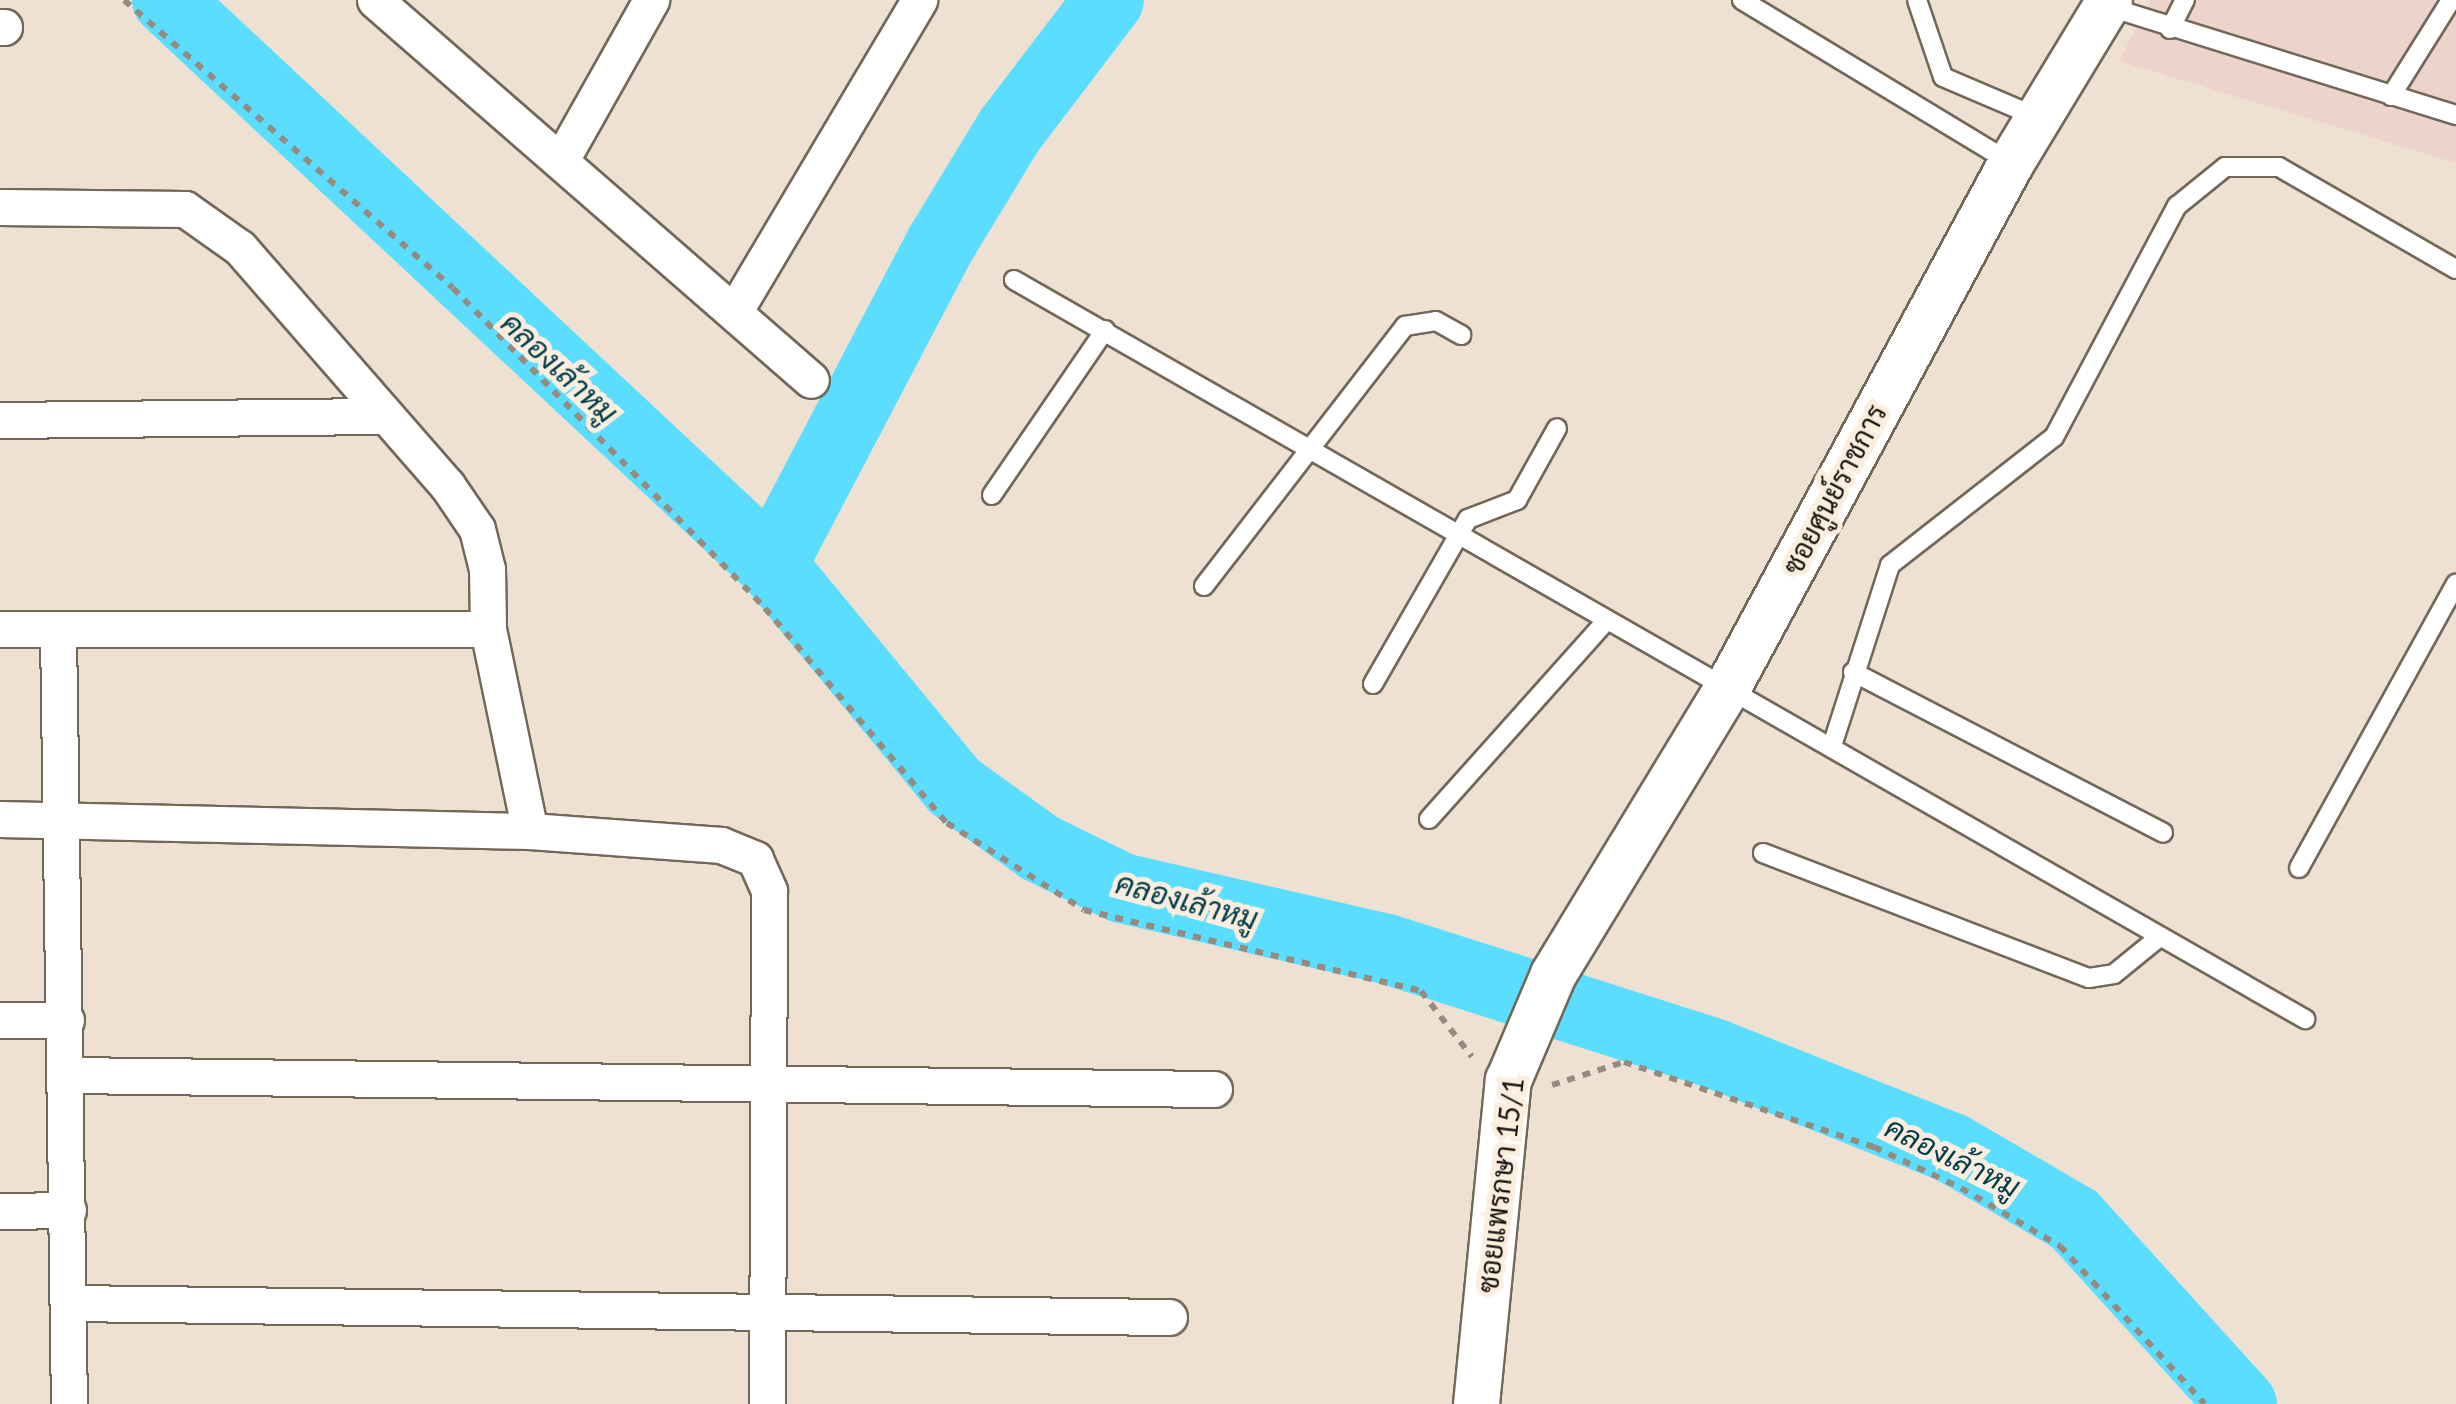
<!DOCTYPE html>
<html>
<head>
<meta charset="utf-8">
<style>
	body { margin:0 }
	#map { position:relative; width:2456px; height:1404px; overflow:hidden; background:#eee1d1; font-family:Lato,Sarabun,sans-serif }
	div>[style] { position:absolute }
	.industrial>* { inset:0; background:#ecd3cc }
	.river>* { height:70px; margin:-35px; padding:0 35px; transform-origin:35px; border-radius:35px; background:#5bddff }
	.path>* { height:6px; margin-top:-3px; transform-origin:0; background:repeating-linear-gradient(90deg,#958b80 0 8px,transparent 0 16px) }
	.roads { filter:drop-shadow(2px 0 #72685a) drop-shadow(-2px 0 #72685a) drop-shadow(0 2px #72685a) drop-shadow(0 -2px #72685a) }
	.service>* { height:18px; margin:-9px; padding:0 9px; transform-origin:9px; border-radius:9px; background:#fff }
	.minor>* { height:35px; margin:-17.5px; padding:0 17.5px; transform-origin:17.5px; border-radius:17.5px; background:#fff }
	.tertiary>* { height:45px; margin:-22.5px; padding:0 22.5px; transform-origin:22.5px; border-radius:22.5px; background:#fff }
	span { translate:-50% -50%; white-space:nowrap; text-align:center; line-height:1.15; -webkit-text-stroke:10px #fbeedf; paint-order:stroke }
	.street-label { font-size:28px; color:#18140f }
	.water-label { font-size:30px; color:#003e4b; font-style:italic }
</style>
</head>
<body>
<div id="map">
	<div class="industrial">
		<i style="clip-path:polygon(2151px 0,2456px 0,2456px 163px,2119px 61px)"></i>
	</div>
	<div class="river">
		<i style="left:167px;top:0;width:828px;rotate:43.04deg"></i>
		<i style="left:772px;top:565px;width:286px;rotate:50.5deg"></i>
		<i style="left:954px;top:786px;width:106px;rotate:35.8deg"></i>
		<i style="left:1040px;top:848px;width:91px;rotate:26deg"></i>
		<i style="left:1122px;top:888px;width:272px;rotate:13deg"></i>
		<i style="left:1387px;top:949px;width:342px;rotate:17.7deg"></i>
		<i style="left:1713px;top:1053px;width:257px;rotate:21.7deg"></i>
		<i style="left:1952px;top:1148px;width:141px;rotate:30.2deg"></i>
		<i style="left:2074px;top:1219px;width:250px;rotate:47.8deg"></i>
		<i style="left:772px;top:565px;width:361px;rotate:-62.3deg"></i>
		<i style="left:940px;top:245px;width:135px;rotate:-58.7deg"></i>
		<i style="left:1010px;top:130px;width:163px;rotate:-52.7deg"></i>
	</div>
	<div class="path">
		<i style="left:124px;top:0;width:437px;rotate:41.2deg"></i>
		<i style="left:453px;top:288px;width:447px;rotate:45.7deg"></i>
		<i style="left:765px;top:608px;width:282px;rotate:49.8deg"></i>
		<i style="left:947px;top:823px;width:162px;rotate:32.4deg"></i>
		<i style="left:1084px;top:910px;width:347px;rotate:13.5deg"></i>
		<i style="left:1421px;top:991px;width:83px;rotate:52.3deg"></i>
		<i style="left:1552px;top:1085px;width:76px;rotate:-17.7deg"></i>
		<i style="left:1624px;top:1062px;width:264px;rotate:18.8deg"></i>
		<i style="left:1874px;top:1147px;width:96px;rotate:25.2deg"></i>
		<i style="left:1961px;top:1188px;width:115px;rotate:30.4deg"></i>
		<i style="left:2060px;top:1246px;width:214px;rotate:47.5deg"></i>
	</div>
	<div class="roads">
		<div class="service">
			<i style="left:1742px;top:0;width:313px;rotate:31.2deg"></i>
			<i style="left:1917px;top:0;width:81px;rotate:71.3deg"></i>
			<i style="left:1943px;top:77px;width:102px;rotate:23.1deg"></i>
			<i style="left:2106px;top:6px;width:367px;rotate:17.3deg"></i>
			<i style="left:2170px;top:29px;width:33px;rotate:-63deg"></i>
			<i style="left:2391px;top:96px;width:113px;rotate:-58deg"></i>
			<i style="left:1014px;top:280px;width:1488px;rotate:29.79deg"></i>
			<i style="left:992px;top:495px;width:200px;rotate:-55.6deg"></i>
			<i style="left:1204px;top:586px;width:329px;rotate:-52.3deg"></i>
			<i style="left:1405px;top:326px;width:31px;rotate:-9deg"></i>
			<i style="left:1436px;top:321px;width:29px;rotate:29deg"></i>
			<i style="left:1853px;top:672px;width:349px;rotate:27.4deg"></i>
			<i style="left:1373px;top:684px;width:190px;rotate:-60.1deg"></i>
			<i style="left:1468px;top:519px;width:53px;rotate:-21.2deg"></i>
			<i style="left:1517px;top:500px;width:82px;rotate:-60.9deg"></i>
			<i style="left:1832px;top:746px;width:190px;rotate:-72.2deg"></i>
			<i style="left:1890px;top:565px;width:208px;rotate:-38deg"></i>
			<i style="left:2054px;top:437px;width:262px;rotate:-62deg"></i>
			<i style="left:2177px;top:206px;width:62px;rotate:-39.1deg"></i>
			<i style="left:2225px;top:167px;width:54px"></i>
			<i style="left:2279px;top:167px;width:204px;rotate:30deg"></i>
			<i style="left:1429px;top:819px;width:267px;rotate:-48.2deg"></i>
			<i style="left:1763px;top:853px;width:349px;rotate:21deg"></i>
			<i style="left:2089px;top:978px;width:25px;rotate:-9deg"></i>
			<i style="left:2114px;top:974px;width:55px;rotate:-39.1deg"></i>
			<i style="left:2299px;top:868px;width:325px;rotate:-61.1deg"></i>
		</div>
		<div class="minor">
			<i style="left:375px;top:0;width:578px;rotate:41.07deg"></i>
			<i style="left:0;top:27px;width:4px"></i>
			<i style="left:561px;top:160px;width:184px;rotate:-60.6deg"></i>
			<i style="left:0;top:207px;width:185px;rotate:0.6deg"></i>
			<i style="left:185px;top:209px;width:67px;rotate:35.3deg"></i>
			<i style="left:240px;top:248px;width:315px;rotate:48.9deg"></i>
			<i style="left:447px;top:485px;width:53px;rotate:55.7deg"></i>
			<i style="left:477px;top:529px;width:41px;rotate:76deg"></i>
			<i style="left:487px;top:569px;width:60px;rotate:89deg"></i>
			<i style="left:488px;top:629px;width:206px;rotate:78.3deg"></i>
			<i style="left:734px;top:312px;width:363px;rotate:-59.3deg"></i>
			<i style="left:0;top:420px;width:381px;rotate:-0.6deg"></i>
			<i style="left:0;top:629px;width:488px"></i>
			<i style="left:58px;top:630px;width:774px;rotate:89.19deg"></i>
			<i style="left:0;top:819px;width:530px;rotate:1.3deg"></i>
			<i style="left:530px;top:831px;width:192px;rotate:4.2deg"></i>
			<i style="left:721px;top:845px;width:37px;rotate:22deg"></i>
			<i style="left:755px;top:859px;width:35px;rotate:66deg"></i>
			<i style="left:769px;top:891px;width:513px;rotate:90.22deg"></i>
			<i style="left:0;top:1020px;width:66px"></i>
			<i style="left:67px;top:1075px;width:1147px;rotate:0.7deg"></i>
			<i style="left:0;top:1211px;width:68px;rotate:-0.8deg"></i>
			<i style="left:68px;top:1303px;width:1101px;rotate:0.73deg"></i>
		</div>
		<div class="tertiary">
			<i style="left:1476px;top:1404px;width:326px;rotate:-84.4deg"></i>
			<i style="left:1508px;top:1080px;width:115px;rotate:-67deg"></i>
			<i style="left:1553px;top:974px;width:333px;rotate:-58.7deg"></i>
			<i style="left:1726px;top:690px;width:600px;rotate:-61.64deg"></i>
			<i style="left:2011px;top:162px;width:189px;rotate:-58.8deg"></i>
		</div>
	</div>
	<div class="street-label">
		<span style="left:1834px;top:489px;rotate:-62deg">ซอยศูนย์ราชการ</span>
		<span style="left:1500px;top:1185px;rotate:-83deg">ซอยแพรกษา 15/1</span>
	</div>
	<div class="water-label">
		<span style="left:560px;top:367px;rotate:43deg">คลองเล้าหมู</span>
		<span style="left:1187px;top:900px;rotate:15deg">คลองเล้าหมู</span>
		<span style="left:1953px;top:1156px;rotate:26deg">คลองเล้าหมู</span>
	</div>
</div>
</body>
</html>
